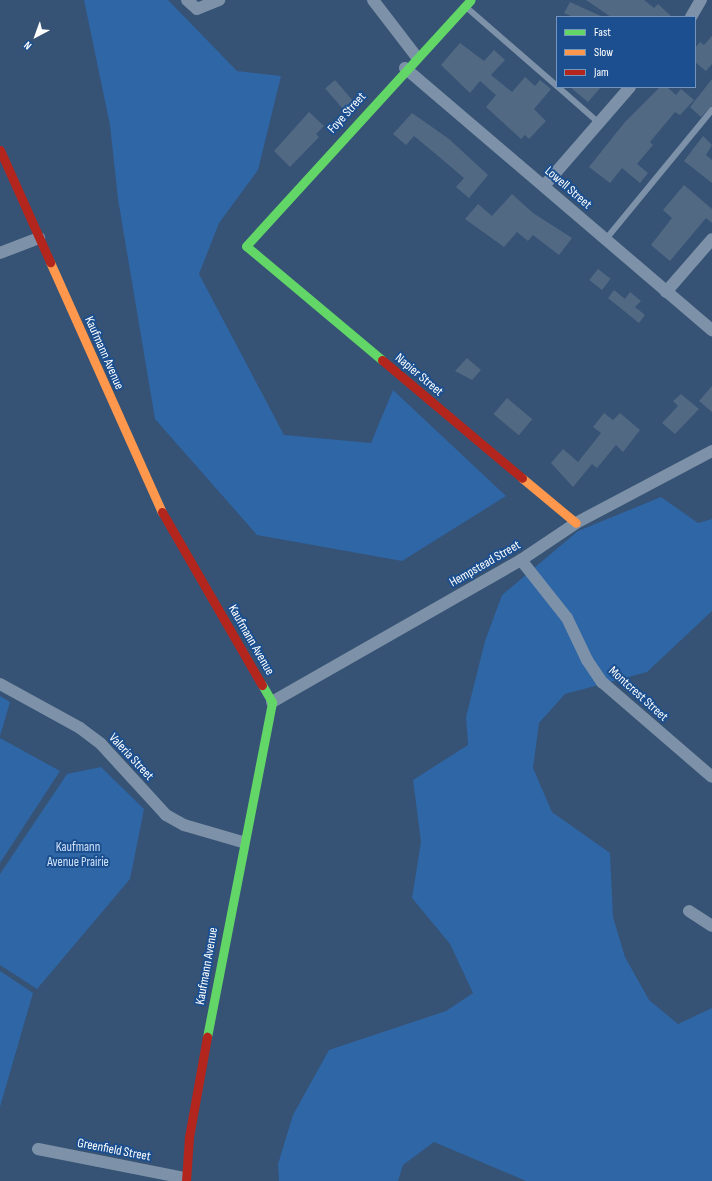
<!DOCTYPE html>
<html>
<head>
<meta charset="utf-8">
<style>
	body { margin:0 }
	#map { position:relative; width:712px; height:1181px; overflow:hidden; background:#365274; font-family:"Sofia Sans Condensed",sans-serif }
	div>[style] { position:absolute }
	.green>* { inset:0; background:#2f66a5 }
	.building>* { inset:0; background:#526984; transform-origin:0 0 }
	.lane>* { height:6px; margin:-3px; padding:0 3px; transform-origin:3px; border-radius:3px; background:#7d92a8 }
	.street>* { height:12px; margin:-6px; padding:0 6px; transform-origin:6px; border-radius:6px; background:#7d92a8 }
	.fast>* { height:9px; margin:-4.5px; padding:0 4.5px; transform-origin:4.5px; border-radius:4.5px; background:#63d668 }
	.slow>* { height:9px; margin:-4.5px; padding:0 4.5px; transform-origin:4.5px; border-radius:4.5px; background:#ff974d }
	.jam>* { height:9px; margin:-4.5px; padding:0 4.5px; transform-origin:4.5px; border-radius:4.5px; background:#b3261e }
	span { translate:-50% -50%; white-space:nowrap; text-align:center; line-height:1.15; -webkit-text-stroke:4px #1b4f8f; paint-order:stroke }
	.street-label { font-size:13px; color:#fff }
	.park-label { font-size:13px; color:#cfe3fa }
	.legend { position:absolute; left:556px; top:16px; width:140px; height:72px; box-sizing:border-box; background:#1b4f8f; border:1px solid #7695bc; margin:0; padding:5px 7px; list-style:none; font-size:12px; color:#fff }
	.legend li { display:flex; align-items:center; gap:8px; height:20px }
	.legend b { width:20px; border:1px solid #7695bc }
	.north { position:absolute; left:16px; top:16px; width:40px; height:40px; -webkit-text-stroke:3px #1b4f8f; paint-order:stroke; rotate:221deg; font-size:11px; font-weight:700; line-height:16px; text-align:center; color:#fff }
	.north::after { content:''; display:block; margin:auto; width:14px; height:18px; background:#fff; clip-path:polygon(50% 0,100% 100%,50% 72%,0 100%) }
</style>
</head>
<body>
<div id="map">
	<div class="green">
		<i style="clip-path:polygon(84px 0,168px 0,237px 71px,281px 76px,258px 170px,219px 223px,199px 274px,284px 435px,371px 443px,393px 390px,506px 496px,402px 561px,257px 535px,155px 419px,118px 199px,110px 125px)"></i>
		<i style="clip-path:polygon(661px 497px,698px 523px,712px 519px,712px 611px,647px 672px,565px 694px,539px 723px,533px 768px,552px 812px,610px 853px,613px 917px,625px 957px,649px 1000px,678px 1024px,712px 1008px,712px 1181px,526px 1181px,434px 1142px,403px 1165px,398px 1181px,279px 1181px,278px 1164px,293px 1115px,329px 1050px,446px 1011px,473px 993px,450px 944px,412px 898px,421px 842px,413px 780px,468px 745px,466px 717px,485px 641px,502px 595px,578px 531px)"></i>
		<i style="clip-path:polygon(0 696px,10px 702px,0 736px)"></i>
		<i style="clip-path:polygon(0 738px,60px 771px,0 863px)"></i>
		<i style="clip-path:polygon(101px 767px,144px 809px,130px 879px,37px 989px,0 965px,0 874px,67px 774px)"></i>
		<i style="clip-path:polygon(0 971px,33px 993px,0 1107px)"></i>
	</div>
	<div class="building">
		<i style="clip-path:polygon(586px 0,644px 0,654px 8px,658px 4px,672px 17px,611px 17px)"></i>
		<i style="clip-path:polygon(570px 2px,603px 17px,573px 17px,564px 13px)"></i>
		<i style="clip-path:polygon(712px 36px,712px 64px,706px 71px,695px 62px,695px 48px,700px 42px,704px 45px)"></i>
		<i style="clip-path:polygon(460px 43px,484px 61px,494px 50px,505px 60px,491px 75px,512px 92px,525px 77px,535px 86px,540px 80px,551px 89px,534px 109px,546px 121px,529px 139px,525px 135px,521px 139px,486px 107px,496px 95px,480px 81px,470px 93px,441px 65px)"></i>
		<i style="clip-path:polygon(712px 79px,712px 106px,701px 117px,690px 107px)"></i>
		<i style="left:335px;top:80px;width:32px;height:13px;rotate:49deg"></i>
		<i style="clip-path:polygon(570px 87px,601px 87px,588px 102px)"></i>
		<i style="clip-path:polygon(660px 87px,667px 87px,676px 95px,681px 89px,694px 100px,680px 115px,675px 112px,650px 142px,653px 145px,637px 164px,648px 173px,640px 183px,622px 168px,610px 183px,589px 167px,625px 122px)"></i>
		<i style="clip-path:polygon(309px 112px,324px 126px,316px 134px,319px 137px,290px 167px,274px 151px)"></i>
		<i style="clip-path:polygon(412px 113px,449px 139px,488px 175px,469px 198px,456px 187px,464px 178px,437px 155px,414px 136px,406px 145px,393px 134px)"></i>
		<i style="clip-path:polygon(703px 136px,712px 145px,706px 155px,712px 160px,712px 183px,684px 161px)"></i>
		<i style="clip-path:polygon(684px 185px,712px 209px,712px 223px,706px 218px,670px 261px,651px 245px,672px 218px,663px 210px)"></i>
		<i style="clip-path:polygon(512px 194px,533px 213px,572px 238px,559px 255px,533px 235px,528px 241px,517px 232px,504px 247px,465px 219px,478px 204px,492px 216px)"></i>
		<i style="left:598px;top:269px;width:16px;height:14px;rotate:38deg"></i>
		<i style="clip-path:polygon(614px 290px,625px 299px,630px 292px,641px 301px,635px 307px,645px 315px,639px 323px,608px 298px)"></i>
		<i style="clip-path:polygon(467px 358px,481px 370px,472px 380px,455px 371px)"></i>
		<i style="clip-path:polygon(712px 386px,712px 412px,699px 401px)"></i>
		<i style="clip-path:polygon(681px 394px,699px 409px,675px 434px,662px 423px,678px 406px,673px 401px)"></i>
		<i style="left:507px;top:398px;width:33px;height:21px;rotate:40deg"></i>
		<i style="clip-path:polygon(604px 413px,613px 420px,620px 413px,640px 430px,623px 452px,616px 445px,597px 468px,592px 464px,573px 487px,551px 463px,563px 449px,578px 462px,601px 433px,593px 427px)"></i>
	</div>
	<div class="lane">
		<i style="left:466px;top:7px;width:121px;rotate:41deg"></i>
		<i style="left:558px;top:87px;width:55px;rotate:41.3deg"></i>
		<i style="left:606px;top:239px;width:167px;rotate:-50.6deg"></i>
	</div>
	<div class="street">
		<i style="left:187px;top:0;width:13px;rotate:42deg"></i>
		<i style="left:197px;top:9px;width:24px;rotate:-22deg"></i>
		<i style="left:373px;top:0;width:71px;rotate:52.5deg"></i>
		<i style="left:691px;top:17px;width:20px;rotate:-60deg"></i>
		<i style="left:405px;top:68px;width:404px;rotate:40.5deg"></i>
		<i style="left:544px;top:186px;width:131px;rotate:-49deg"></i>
		<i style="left:0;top:253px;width:42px;rotate:-21deg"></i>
		<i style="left:666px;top:292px;width:70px;rotate:-49deg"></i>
		<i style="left:521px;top:560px;width:74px;rotate:51.6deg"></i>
		<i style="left:567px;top:618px;width:47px;rotate:64.5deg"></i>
		<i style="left:587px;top:660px;width:27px;rotate:56deg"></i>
		<i style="left:602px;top:682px;width:145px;rotate:40.8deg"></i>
		<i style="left:0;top:684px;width:91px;rotate:28.8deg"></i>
		<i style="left:80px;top:728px;width:26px;rotate:37deg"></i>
		<i style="left:101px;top:744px;width:96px;rotate:47.5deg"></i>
		<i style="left:166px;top:815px;width:21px;rotate:29deg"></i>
		<i style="left:184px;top:825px;width:60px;rotate:16.3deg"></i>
		<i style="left:272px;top:702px;width:287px;rotate:-29.7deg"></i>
		<i style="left:521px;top:560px;width:66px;rotate:-33.9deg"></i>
		<i style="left:576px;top:523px;width:154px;rotate:-27.9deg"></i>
		<i style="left:689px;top:911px;width:27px;rotate:33deg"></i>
		<i style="left:38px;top:1149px;width:150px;rotate:11.2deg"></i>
	</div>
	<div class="fast">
		<i style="left:382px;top:360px;width:177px;rotate:-140deg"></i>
		<i style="left:246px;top:246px;width:333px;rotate:-47.6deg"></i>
		<i style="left:207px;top:1037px;width:341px;rotate:-79deg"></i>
		<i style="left:272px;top:702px;width:20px;rotate:-120deg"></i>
	</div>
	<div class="slow">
		<i style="left:50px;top:262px;width:274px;rotate:65.9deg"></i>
		<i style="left:522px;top:478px;width:70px;rotate:39.8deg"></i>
	</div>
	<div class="jam">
		<i style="left:0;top:150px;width:123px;rotate:65.9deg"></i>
		<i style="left:382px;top:360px;width:183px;rotate:40.1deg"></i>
		<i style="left:162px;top:512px;width:200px;rotate:60deg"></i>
		<i style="left:186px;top:1181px;width:44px;rotate:-86.1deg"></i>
		<i style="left:189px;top:1137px;width:102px;rotate:-79.8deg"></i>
	</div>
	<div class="street-label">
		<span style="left:347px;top:113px;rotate:-48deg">Foye Street</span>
		<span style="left:568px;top:188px;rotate:41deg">Lowell Street</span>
		<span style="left:104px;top:353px;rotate:66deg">Kaufmann Avenue</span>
		<span style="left:419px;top:375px;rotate:40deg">Napier Street</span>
		<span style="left:485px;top:564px;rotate:-30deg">Hempstead Street</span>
		<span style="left:251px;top:640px;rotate:60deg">Kaufmann Avenue</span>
		<span style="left:638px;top:694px;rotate:42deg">Montcrest Street</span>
		<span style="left:131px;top:757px;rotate:47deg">Valeria Street</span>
		<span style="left:207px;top:966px;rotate:-80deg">Kaufmann Avenue</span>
		<span style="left:114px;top:1150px;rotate:11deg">Greenfield Street</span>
	</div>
	<div class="park-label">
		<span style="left:78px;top:855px">Kaufmann<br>Avenue Prairie</span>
	</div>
	<ul class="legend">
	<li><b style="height:5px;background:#63d668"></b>Fast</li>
	<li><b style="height:5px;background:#ff974d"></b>Slow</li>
	<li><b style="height:5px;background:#b3261e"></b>Jam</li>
	</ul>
	<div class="north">N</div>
</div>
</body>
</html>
